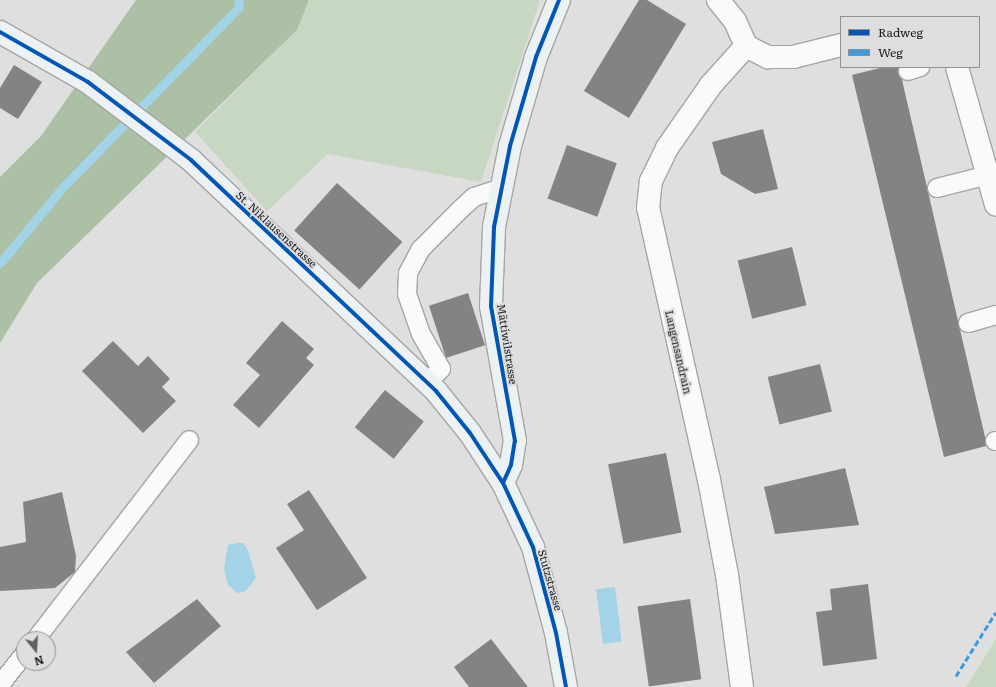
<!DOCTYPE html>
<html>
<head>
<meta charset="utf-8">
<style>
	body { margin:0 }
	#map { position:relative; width:996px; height:687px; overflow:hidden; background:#dfdfdf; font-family:Literata,serif }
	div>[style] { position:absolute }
	.green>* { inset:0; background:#c7d7c2 }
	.forest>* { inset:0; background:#abc0a5 }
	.water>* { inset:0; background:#a2d3e6; transform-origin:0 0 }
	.stream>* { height:9px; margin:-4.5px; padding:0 4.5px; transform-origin:4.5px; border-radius:4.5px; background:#a2d3e6 }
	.building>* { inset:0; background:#838383; transform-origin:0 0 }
	.roads { filter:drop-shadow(1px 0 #a5a5a5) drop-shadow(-1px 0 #a5a5a5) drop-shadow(0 1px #a5a5a5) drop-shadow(0 -1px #a5a5a5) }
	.lane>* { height:18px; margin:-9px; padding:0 9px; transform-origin:9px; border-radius:9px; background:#fafafa }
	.street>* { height:22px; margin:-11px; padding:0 11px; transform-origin:11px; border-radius:11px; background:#fafafa }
	.secondary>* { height:22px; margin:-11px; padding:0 11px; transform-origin:11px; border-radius:11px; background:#ecf2f3 }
	.quiet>* { height:3px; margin-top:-1.5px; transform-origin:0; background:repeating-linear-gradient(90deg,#3c9bdf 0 6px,transparent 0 9px) }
	.cycleway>* { height:4px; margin:-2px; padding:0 2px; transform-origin:2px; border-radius:2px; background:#0057b8 }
	span { translate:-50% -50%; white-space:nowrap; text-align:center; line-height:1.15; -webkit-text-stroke:4px #dedee0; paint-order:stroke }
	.street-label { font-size:11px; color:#1c1c1d }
	.legend { position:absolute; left:840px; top:16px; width:140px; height:52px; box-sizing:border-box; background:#dedee0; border:1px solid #909092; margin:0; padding:5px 7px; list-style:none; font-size:12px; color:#1c1c1d }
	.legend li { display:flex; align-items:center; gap:8px; height:20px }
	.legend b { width:20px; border:1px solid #909092 }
	.north { position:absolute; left:16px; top:631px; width:40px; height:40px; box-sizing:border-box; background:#dedee0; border:1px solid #909092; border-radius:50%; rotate:162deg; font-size:11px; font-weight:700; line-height:16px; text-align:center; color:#1c1c1d }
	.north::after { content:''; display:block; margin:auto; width:14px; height:18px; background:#606061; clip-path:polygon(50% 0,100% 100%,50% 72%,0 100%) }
</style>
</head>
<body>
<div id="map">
	<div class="green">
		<i style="clip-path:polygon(309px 0,540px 0,481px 182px,328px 154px,267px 211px,195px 132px,297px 30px)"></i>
		<i style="clip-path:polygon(996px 639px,996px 687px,966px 687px)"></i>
	</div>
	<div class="forest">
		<i style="clip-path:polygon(136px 0,309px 0,297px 30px,37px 283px,0 343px,0 177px,41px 136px)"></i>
	</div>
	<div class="water">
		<i style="clip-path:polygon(237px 543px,243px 543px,247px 548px,256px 578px,246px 591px,238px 593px,228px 585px,224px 568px,228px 545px)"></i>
		<i style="left:615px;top:587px;width:55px;height:19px;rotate:83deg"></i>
	</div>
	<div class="stream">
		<i style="left:0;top:263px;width:97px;rotate:-50.4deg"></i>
		<i style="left:62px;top:188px;width:252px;rotate:-45.6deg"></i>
		<i style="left:238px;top:8px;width:8px;rotate:-83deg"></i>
	</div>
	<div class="building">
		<i style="clip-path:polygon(639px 0,647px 0,686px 24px,629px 118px,584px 91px)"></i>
		<i style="clip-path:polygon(14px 65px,42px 82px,18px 119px,0 108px,0 88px)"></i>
		<i style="clip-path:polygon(884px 67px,899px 67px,985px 437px,986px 446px,944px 457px,852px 75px)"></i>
		<i style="clip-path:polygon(763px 129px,778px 189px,755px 194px,721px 174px,712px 142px)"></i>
		<i style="left:567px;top:145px;width:53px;height:57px;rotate:20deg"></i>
		<i style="left:337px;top:183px;width:88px;height:64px;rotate:42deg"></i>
		<i style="left:792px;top:247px;width:60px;height:56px;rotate:76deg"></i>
		<i style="left:468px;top:293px;width:55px;height:41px;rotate:72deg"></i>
		<i style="clip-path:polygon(282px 321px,314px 349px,306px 358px,314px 365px,259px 428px,233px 405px,260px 375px,246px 363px)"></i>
		<i style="clip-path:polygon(113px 341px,138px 366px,148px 356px,170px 379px,162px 387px,176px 401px,143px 433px,82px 371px)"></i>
		<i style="left:820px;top:364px;width:49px;height:54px;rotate:76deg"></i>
		<i style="left:385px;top:390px;width:50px;height:48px;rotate:39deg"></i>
		<i style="left:666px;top:453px;width:81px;height:59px;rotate:79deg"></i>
		<i style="clip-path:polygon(845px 468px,859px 525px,775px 534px,764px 487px)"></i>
		<i style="clip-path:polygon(309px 490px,367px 578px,317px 610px,276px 548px,304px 530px,287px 504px)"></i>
		<i style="clip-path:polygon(62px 492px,76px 556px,75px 572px,55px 588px,0 591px,0 547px,26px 542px,23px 502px)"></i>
		<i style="clip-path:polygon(868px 584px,877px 659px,823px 666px,816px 612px,832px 610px,830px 589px)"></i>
		<i style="clip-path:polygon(197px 599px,221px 626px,154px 683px,126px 652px)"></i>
		<i style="left:690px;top:599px;width:81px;height:53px;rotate:82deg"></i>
		<i style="clip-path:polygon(491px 639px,528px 687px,469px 687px,454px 667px)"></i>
	</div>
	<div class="roads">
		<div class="lane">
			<i style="left:908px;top:71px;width:13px;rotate:-18deg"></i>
			<i style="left:937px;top:188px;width:53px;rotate:-14.3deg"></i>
			<i style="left:968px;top:323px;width:29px;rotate:-16deg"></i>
			<i style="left:427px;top:383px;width:20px;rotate:-45deg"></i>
			<i style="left:441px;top:369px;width:40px;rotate:-119.7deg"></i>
			<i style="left:421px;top:334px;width:42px;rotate:-109.3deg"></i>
			<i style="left:407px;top:294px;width:21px;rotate:-87deg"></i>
			<i style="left:408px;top:273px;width:27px;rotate:-62deg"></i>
			<i style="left:421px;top:249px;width:58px;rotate:-45deg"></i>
			<i style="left:462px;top:208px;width:16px;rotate:-43deg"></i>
			<i style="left:474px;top:197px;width:28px;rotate:-18deg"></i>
			<i style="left:995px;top:441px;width:1px"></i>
			<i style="left:36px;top:639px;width:251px;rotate:-52.4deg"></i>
			<i style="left:0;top:685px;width:39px;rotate:-52deg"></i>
		</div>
		<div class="street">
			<i style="left:718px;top:0;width:27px;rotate:51deg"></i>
			<i style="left:735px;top:21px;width:27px;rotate:66deg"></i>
			<i style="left:746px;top:46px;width:25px;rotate:27deg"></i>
			<i style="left:768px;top:57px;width:25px"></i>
			<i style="left:793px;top:57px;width:49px;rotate:-14deg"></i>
			<i style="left:957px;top:67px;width:143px;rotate:74.2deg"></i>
			<i style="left:742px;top:687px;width:113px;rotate:-97.6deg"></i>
			<i style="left:727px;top:575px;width:97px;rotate:-100.7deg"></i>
			<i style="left:709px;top:480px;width:279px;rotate:-102.6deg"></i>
			<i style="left:648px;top:208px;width:27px;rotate:-84deg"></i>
			<i style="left:651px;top:181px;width:37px;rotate:-64deg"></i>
			<i style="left:667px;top:148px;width:77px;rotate:-55.1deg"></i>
			<i style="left:711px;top:85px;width:52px;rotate:-48.1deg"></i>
		</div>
		<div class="secondary">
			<i style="left:0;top:32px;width:101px;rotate:29.6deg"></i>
			<i style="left:88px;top:82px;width:129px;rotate:37.1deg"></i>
			<i style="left:191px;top:160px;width:337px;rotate:43.3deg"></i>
			<i style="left:436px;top:391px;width:54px;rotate:51deg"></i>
			<i style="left:470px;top:433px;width:60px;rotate:56.6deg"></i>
			<i style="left:503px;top:483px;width:71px;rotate:64.9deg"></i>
			<i style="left:533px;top:547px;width:89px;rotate:75deg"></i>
			<i style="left:556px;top:633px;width:55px;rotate:79.5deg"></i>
			<i style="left:503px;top:483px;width:20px;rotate:-66deg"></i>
			<i style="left:511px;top:465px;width:24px;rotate:-81deg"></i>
			<i style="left:515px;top:441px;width:137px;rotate:-100.1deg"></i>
			<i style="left:491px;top:306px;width:79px;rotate:-87.8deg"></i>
			<i style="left:494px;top:227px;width:83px;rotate:-78.8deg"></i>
			<i style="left:510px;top:146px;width:93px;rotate:-73.7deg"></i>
			<i style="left:536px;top:57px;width:61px;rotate:-68deg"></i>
		</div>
	</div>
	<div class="quiet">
		<i style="left:956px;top:676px;width:75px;rotate:-58deg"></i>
	</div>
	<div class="cycleway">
		<i style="left:0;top:32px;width:101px;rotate:29.6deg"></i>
		<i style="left:88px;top:82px;width:129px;rotate:37.1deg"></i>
		<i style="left:191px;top:160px;width:337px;rotate:43.3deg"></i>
		<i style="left:436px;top:391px;width:54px;rotate:51deg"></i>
		<i style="left:470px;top:433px;width:60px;rotate:56.6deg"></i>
		<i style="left:503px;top:483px;width:71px;rotate:64.9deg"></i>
		<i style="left:533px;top:547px;width:89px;rotate:75deg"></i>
		<i style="left:556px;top:633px;width:55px;rotate:79.5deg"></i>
		<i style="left:503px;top:483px;width:20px;rotate:-66deg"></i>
		<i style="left:511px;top:465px;width:24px;rotate:-81deg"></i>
		<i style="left:515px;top:441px;width:137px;rotate:-100.1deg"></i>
		<i style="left:491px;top:306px;width:79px;rotate:-87.8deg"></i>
		<i style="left:494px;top:227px;width:83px;rotate:-78.8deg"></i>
		<i style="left:510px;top:146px;width:93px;rotate:-73.7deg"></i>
		<i style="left:536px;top:57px;width:61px;rotate:-68deg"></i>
	</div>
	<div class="street-label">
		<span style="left:277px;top:229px;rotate:43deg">St. Niklausenstrasse</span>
		<span style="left:508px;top:344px;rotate:81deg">Mättiwilstrasse</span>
		<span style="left:679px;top:352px;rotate:77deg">Langensandrain</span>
		<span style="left:551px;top:580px;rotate:74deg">Stutzstrasse</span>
	</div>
	<ul class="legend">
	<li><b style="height:5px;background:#0057b8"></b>Radweg</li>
	<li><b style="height:5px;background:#3c9bdf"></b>Weg</li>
	</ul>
	<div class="north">N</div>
</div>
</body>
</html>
